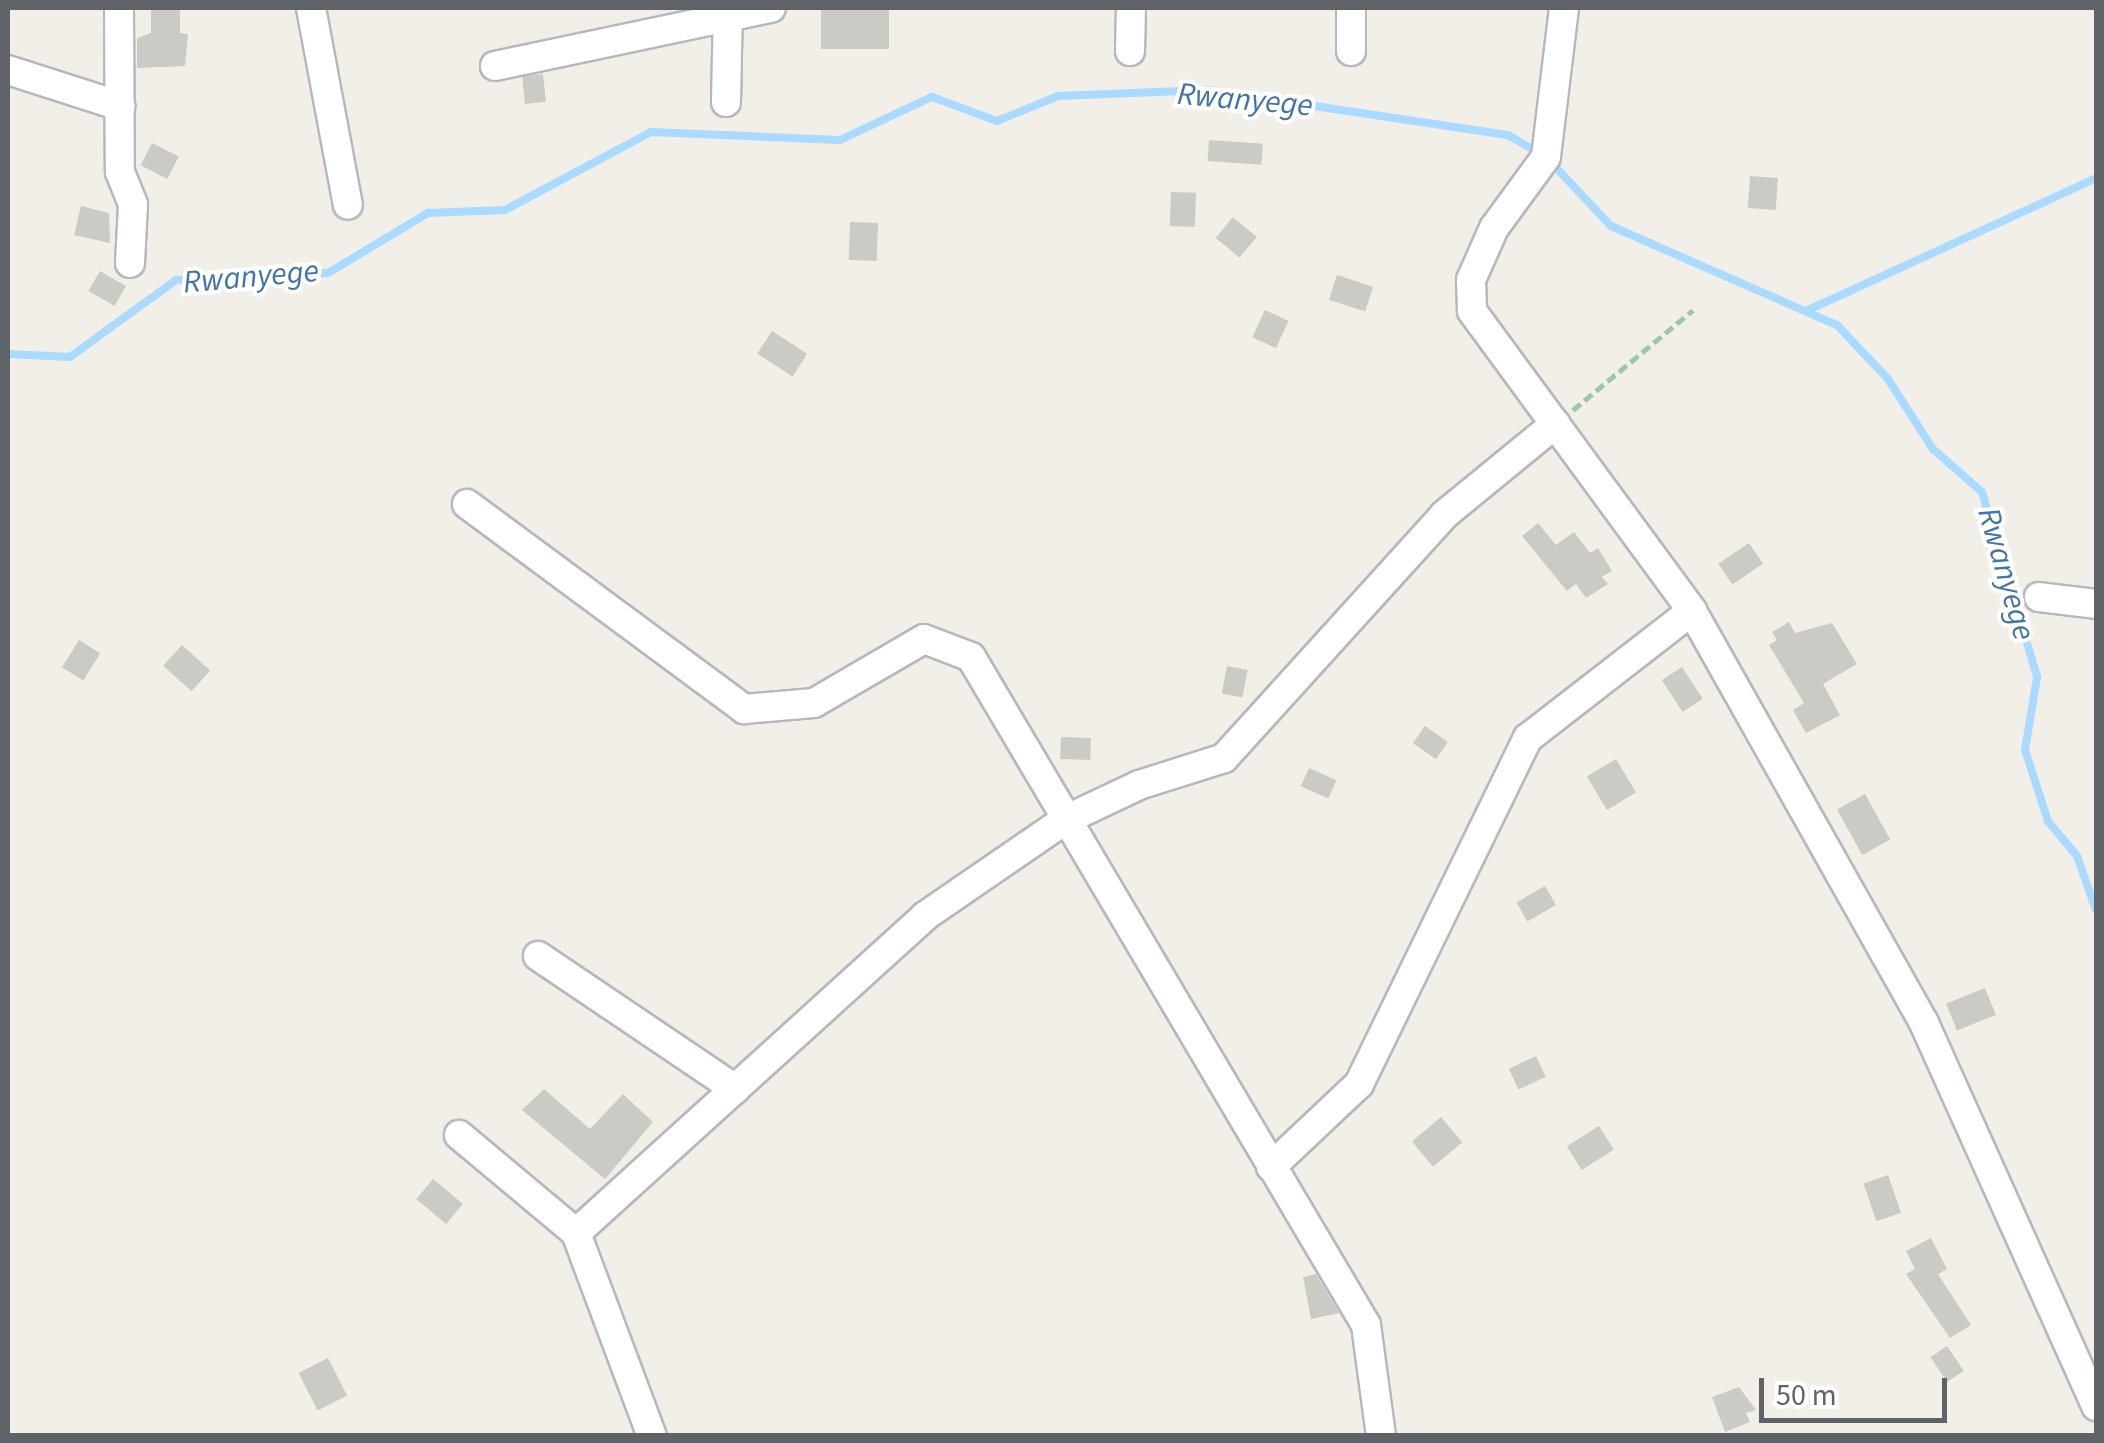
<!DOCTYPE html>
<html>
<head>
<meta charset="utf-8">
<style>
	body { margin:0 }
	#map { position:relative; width:2104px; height:1443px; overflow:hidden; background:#f1efe8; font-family:"Source Sans 3",sans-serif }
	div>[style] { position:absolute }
	.stream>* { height:8px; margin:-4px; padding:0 4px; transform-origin:4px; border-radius:4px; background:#aadaff }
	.building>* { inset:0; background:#cccac5; transform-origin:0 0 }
	.path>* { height:5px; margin-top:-2.5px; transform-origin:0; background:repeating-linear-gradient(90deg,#9cc7a9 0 10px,transparent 0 15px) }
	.roads { filter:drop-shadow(2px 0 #b5b8bc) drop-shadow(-2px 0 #b5b8bc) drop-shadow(0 2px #b5b8bc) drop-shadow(0 -2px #b5b8bc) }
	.minor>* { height:28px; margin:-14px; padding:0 14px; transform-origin:14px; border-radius:14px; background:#fff }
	span { translate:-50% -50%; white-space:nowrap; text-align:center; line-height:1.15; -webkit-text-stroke:8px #fff; paint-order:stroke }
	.water-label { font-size:32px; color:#4174aa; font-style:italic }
	.frame { position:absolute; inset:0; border:10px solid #5f6368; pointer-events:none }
	.scale { position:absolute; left:1759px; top:1378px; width:188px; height:45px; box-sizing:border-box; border:5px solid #5f6368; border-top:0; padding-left:12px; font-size:30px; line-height:35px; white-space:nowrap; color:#5f6368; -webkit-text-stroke:8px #fff; paint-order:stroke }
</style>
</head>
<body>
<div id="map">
	<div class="stream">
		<i style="left:1806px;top:311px;width:319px;rotate:-24.6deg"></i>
		<i style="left:8px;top:354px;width:62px;rotate:2.8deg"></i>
		<i style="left:70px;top:357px;width:131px;rotate:-36deg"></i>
		<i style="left:176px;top:280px;width:152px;rotate:-2.6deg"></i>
		<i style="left:328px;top:273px;width:117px;rotate:-31deg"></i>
		<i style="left:428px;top:213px;width:77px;rotate:-2.2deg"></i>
		<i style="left:505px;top:210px;width:166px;rotate:-28.1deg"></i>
		<i style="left:651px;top:132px;width:189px;rotate:2.4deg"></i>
		<i style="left:840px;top:140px;width:102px;rotate:-25.1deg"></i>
		<i style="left:932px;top:97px;width:69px;rotate:20.3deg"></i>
		<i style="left:997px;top:121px;width:66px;rotate:-22.3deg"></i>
		<i style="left:1058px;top:96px;width:149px;rotate:-2.3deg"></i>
		<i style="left:1207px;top:90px;width:304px;rotate:8.5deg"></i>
		<i style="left:1508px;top:135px;width:44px;rotate:30.1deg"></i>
		<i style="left:1546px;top:157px;width:95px;rotate:46.7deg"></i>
		<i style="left:1611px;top:226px;width:247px;rotate:23.7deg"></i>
		<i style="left:1837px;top:325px;width:74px;rotate:46.6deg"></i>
		<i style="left:1888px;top:379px;width:83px;rotate:57.3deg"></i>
		<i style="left:1933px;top:449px;width:65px;rotate:41.3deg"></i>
		<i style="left:1982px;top:492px;width:193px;rotate:73.4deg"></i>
		<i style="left:2037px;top:677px;width:74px;rotate:99.3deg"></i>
		<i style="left:2025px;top:750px;width:75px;rotate:72.1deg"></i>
		<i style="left:2048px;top:821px;width:45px;rotate:50.4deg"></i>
		<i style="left:2077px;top:856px;width:57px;rotate:70.6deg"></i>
	</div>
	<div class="building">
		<i style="clip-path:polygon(151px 8px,180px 8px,180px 33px,188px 34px,185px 66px,137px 68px,137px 38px,151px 33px)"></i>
		<i style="left:889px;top:10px;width:39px;height:68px;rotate:90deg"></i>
		<i style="left:543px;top:74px;width:28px;height:21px;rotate:84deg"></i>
		<i style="left:1209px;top:140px;width:54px;height:21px;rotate:4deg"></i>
		<i style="left:152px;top:143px;width:30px;height:25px;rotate:27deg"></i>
		<i style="left:1750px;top:176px;width:28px;height:32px;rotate:4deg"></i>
		<i style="left:1171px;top:192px;width:25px;height:34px;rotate:2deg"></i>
		<i style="clip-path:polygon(81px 206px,109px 213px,110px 243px,74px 235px)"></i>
		<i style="left:1233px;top:217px;width:31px;height:27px;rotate:40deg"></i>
		<i style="left:850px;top:222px;width:28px;height:38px;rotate:2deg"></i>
		<i style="left:100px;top:271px;width:30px;height:23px;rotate:30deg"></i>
		<i style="left:1337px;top:275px;width:38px;height:26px;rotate:18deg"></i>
		<i style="left:1265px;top:310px;width:26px;height:30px;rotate:25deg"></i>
		<i style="left:772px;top:331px;width:42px;height:27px;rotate:33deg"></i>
		<i style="clip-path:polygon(1538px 523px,1556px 545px,1574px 532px,1590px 553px,1598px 548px,1612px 571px,1602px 577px,1608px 584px,1586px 598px,1576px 584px,1567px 591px,1522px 536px)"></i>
		<i style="left:1749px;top:543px;width:25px;height:37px;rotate:56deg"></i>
		<i style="clip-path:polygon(1789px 622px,1795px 633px,1832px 623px,1857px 664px,1823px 684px,1840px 715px,1806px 733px,1793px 710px,1804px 703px,1769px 645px,1777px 640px,1772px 632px)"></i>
		<i style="left:79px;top:640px;width:25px;height:32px;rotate:32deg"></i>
		<i style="left:182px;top:645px;width:38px;height:28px;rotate:42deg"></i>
		<i style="left:1227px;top:666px;width:21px;height:28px;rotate:11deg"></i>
		<i style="left:1682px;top:667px;width:38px;height:24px;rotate:57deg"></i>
		<i style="left:1425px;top:726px;width:28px;height:21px;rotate:35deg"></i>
		<i style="left:1061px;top:737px;width:30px;height:22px;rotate:2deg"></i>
		<i style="left:1616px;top:759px;width:39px;height:34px;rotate:59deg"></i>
		<i style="left:1309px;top:768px;width:30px;height:20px;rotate:24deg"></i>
		<i style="left:1865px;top:794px;width:52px;height:32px;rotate:61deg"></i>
		<i style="left:1545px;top:886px;width:22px;height:33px;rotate:60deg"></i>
		<i style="left:1985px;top:988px;width:29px;height:42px;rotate:68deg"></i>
		<i style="left:1536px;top:1056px;width:23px;height:30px;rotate:65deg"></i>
		<i style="clip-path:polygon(544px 1089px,590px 1129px,623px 1094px,653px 1122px,605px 1179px,522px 1110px)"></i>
		<i style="left:1441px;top:1117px;width:33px;height:38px;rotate:50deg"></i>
		<i style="left:1599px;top:1126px;width:28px;height:38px;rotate:58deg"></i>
		<i style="left:1888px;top:1175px;width:40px;height:26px;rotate:71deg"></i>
		<i style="left:433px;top:1179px;width:39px;height:26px;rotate:40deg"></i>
		<i style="clip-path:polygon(1931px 1238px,1947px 1269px,1938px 1274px,1971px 1325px,1950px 1338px,1906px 1274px,1915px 1269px,1906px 1251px)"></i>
		<i style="clip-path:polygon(1316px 1274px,1339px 1313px,1311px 1319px,1303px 1277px)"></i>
		<i style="left:1947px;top:1346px;width:30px;height:20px;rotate:56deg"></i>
		<i style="left:328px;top:1358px;width:42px;height:33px;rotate:63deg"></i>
		<i style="clip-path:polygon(1739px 1387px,1756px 1410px,1746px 1413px,1750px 1422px,1725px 1432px,1712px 1397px)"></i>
	</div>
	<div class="path">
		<i style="left:1573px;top:410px;width:156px;rotate:-39.8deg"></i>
	</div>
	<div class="roads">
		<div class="minor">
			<i style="left:119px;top:8px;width:164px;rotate:89.7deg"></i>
			<i style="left:120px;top:172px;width:35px;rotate:68deg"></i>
			<i style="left:133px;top:205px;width:58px;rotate:93deg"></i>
			<i style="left:311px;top:8px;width:200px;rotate:79.4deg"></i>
			<i style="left:1564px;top:8px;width:150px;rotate:96.9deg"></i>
			<i style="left:1546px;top:157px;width:88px;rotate:126.2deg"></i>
			<i style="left:1494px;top:228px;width:57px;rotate:113.9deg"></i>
			<i style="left:1471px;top:280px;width:31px;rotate:88deg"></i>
			<i style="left:1472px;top:311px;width:372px;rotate:53.7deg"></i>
			<i style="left:1692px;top:611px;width:473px;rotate:60.6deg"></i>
			<i style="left:1924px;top:1023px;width:420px;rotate:65.8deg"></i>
			<i style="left:1130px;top:51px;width:43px;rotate:-88.7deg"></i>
			<i style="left:1351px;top:51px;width:43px;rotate:-90deg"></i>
			<i style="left:495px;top:66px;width:282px;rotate:-11.9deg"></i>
			<i style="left:8px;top:70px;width:118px;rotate:17.8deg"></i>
			<i style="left:726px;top:102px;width:94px;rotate:-88.8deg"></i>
			<i style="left:467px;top:504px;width:345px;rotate:36.5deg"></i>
			<i style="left:744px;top:709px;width:70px;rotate:-4.9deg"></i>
			<i style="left:814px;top:703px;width:127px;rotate:-30.2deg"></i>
			<i style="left:924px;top:639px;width:50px;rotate:21deg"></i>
			<i style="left:971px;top:657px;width:776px;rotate:59.4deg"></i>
			<i style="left:1366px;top:1325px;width:112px;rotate:82.3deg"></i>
			<i style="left:2039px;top:597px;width:57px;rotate:7deg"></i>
			<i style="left:538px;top:956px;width:238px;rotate:34deg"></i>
			<i style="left:459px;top:1135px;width:153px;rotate:39.9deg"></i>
			<i style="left:576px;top:1233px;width:217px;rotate:69.5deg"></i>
			<i style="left:1271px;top:1167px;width:121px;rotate:-43.3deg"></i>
			<i style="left:1359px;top:1084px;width:385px;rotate:-64deg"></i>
			<i style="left:1528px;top:738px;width:207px;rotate:-37.8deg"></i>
			<i style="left:576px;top:1233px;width:471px;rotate:-42.2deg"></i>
			<i style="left:925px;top:916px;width:168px;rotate:-34.5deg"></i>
			<i style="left:1063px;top:821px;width:84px;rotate:-25.3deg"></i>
			<i style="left:1139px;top:785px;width:89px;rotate:-17.6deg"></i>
			<i style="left:1224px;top:758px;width:328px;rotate:-47.8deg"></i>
			<i style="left:1444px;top:515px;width:144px;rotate:-39.3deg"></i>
		</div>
	</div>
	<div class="water-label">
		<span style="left:1245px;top:100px;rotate:5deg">Rwanyege</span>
		<span style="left:251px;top:277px;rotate:-5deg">Rwanyege</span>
		<span style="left:2006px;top:574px;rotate:74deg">Rwanyege</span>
	</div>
	<div class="frame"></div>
	<div class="scale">50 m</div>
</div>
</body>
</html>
